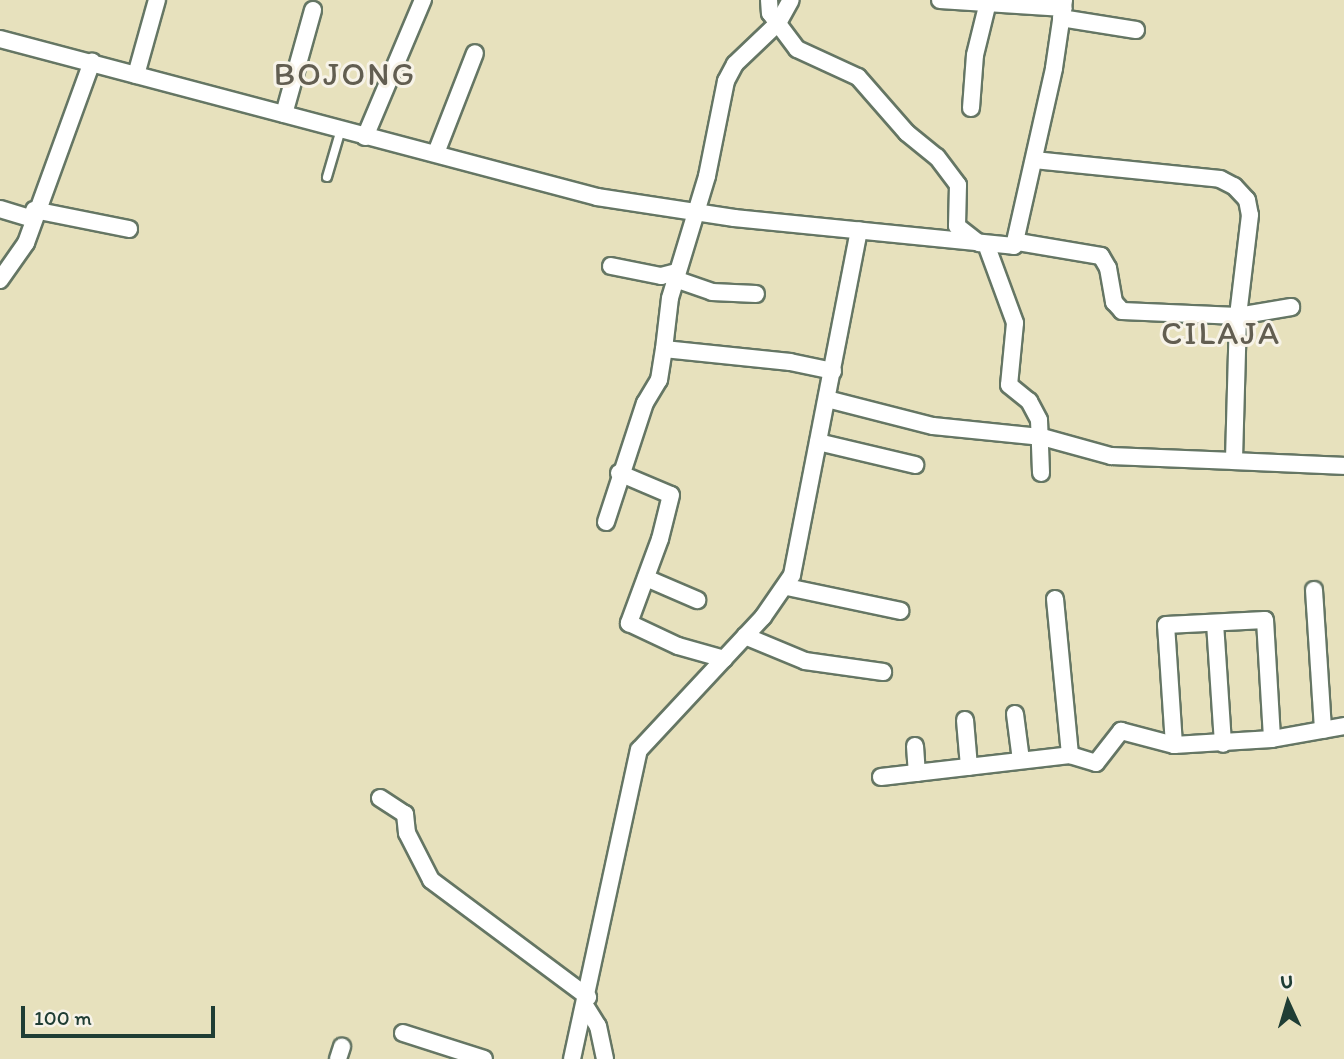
<!DOCTYPE html>
<html>
<head>
<meta charset="utf-8">
<style>
	body { margin:0 }
	#map { position:relative; width:1344px; height:1059px; overflow:hidden; background:#e7e1bd; font-family:Itim,sans-serif }
	div>[style] { position:absolute }
	.roads { filter:drop-shadow(2px 0 #657664) drop-shadow(-2px 0 #657664) drop-shadow(0 2px #657664) drop-shadow(0 -2px #657664) }
	.service>* { height:8px; margin:-4px; padding:0 4px; transform-origin:4px; border-radius:4px; background:#fff }
	.minor>* { height:16px; margin:-8px; padding:0 8px; transform-origin:8px; border-radius:8px; background:#fff }
	span { translate:-50% -50%; white-space:nowrap; text-align:center; line-height:1.15; -webkit-text-stroke:6px #f7f3e8; paint-order:stroke }
	.quarter-label { font-size:33px; color:#625e51; letter-spacing:2px }
	.north { position:absolute; left:1253px; top:968px; width:70px; height:70px; -webkit-text-stroke:5px #f7f3e8; paint-order:stroke; rotate:356deg; font-size:19px; font-weight:700; line-height:28px; text-align:center; color:#1f3d34 }
	.north::after { content:''; display:block; margin:auto; width:24px; height:32px; background:#1f3d34; clip-path:polygon(50% 0,100% 100%,50% 72%,0 100%) }
	.scale { position:absolute; left:21px; top:1006px; width:194px; height:32px; box-sizing:border-box; border:4px solid #1f3d34; border-top:0; padding-left:9px; font-size:21px; line-height:24px; white-space:nowrap; color:#1f3d34; -webkit-text-stroke:5px #f7f3e8; paint-order:stroke }
</style>
</head>
<body>
<div id="map">
	<div class="roads">
		<div class="service">
			<i style="left:327px;top:177px;width:50px;rotate:-73.7deg"></i>
		</div>
		<div class="minor">
			<i style="left:769px;top:0;width:13px;rotate:86deg"></i>
			<i style="left:770px;top:13px;width:45px;rotate:53.1deg"></i>
			<i style="left:797px;top:49px;width:67px;rotate:24.7deg"></i>
			<i style="left:858px;top:77px;width:74px;rotate:48.8deg"></i>
			<i style="left:907px;top:133px;width:38px;rotate:39deg"></i>
			<i style="left:937px;top:157px;width:35px;rotate:53deg"></i>
			<i style="left:958px;top:185px;width:41px;rotate:91.4deg"></i>
			<i style="left:957px;top:226px;width:28px;rotate:38deg"></i>
			<i style="left:940px;top:0;width:124px;rotate:3.7deg"></i>
			<i style="left:1061px;top:18px;width:76px;rotate:9.1deg"></i>
			<i style="left:0;top:39px;width:618px;rotate:14.82deg"></i>
			<i style="left:597px;top:197px;width:139px;rotate:8.7deg"></i>
			<i style="left:734px;top:218px;width:281px;rotate:5.7deg"></i>
			<i style="left:1014px;top:246px;width:182px;rotate:-77.3deg"></i>
			<i style="left:1054px;top:68px;width:69px;rotate:-81.6deg"></i>
			<i style="left:136px;top:75px;width:78px;rotate:-74.4deg"></i>
			<i style="left:971px;top:108px;width:53px;rotate:-85.7deg"></i>
			<i style="left:975px;top:55px;width:55px;rotate:-76.2deg"></i>
			<i style="left:284px;top:114px;width:108px;rotate:-74.4deg"></i>
			<i style="left:365px;top:137px;width:149px;rotate:-67.1deg"></i>
			<i style="left:436px;top:153px;width:107px;rotate:-68.7deg"></i>
			<i style="left:1034px;top:160px;width:187px;rotate:5.8deg"></i>
			<i style="left:1220px;top:179px;width:16px;rotate:27deg"></i>
			<i style="left:1234px;top:186px;width:19px;rotate:47deg"></i>
			<i style="left:1247px;top:200px;width:15px;rotate:79deg"></i>
			<i style="left:1250px;top:215px;width:102px;rotate:96.8deg"></i>
			<i style="left:1238px;top:316px;width:145px;rotate:91.6deg"></i>
			<i style="left:1234px;top:461px;width:110px;rotate:2.6deg"></i>
			<i style="left:0;top:209px;width:34px;rotate:17deg"></i>
			<i style="left:34px;top:210px;width:97px;rotate:11.3deg"></i>
			<i style="left:1018px;top:242px;width:84px;rotate:9.6deg"></i>
			<i style="left:1101px;top:256px;width:14px;rotate:60deg"></i>
			<i style="left:1108px;top:268px;width:35px;rotate:80deg"></i>
			<i style="left:1114px;top:302px;width:12px;rotate:48deg"></i>
			<i style="left:1122px;top:311px;width:116px;rotate:2.5deg"></i>
			<i style="left:1238px;top:316px;width:54px;rotate:-9.6deg"></i>
			<i style="left:986px;top:244px;width:84px;rotate:69.8deg"></i>
			<i style="left:1015px;top:323px;width:62px;rotate:95.5deg"></i>
			<i style="left:1009px;top:385px;width:26px;rotate:39deg"></i>
			<i style="left:1029px;top:401px;width:21px;rotate:62deg"></i>
			<i style="left:1039px;top:420px;width:53px;rotate:87.8deg"></i>
			<i style="left:611px;top:266px;width:51px;rotate:11.3deg"></i>
			<i style="left:661px;top:276px;width:16px;rotate:-14deg"></i>
			<i style="left:675px;top:279px;width:39px;rotate:19deg"></i>
			<i style="left:712px;top:292px;width:44px;rotate:2.6deg"></i>
			<i style="left:0;top:280px;width:45px;rotate:-54.9deg"></i>
			<i style="left:26px;top:243px;width:193px;rotate:-70deg"></i>
			<i style="left:664px;top:349px;width:51px;rotate:-83.3deg"></i>
			<i style="left:670px;top:298px;width:127px;rotate:-73.1deg"></i>
			<i style="left:707px;top:176px;width:97px;rotate:-78.7deg"></i>
			<i style="left:726px;top:81px;width:19px;rotate:-62deg"></i>
			<i style="left:735px;top:64px;width:59px;rotate:-43.6deg"></i>
			<i style="left:778px;top:23px;width:26px;rotate:-61deg"></i>
			<i style="left:827px;top:399px;width:109px;rotate:14.3deg"></i>
			<i style="left:933px;top:426px;width:110px;rotate:5.8deg"></i>
			<i style="left:1042px;top:437px;width:72px;rotate:15.4deg"></i>
			<i style="left:1111px;top:456px;width:123px;rotate:2.3deg"></i>
			<i style="left:818px;top:442px;width:100px;rotate:13.3deg"></i>
			<i style="left:619px;top:473px;width:56px;rotate:22.9deg"></i>
			<i style="left:671px;top:495px;width:45px;rotate:104deg"></i>
			<i style="left:660px;top:539px;width:90px;rotate:110.3deg"></i>
			<i style="left:629px;top:623px;width:54px;rotate:25.1deg"></i>
			<i style="left:678px;top:646px;width:48px;rotate:15.8deg"></i>
			<i style="left:606px;top:522px;width:125px;rotate:-71.9deg"></i>
			<i style="left:645px;top:403px;width:27px;rotate:-59deg"></i>
			<i style="left:659px;top:380px;width:31px;rotate:-81deg"></i>
			<i style="left:664px;top:349px;width:127px;rotate:5.9deg"></i>
			<i style="left:790px;top:362px;width:44px;rotate:11.8deg"></i>
			<i style="left:646px;top:578px;width:56px;rotate:23.3deg"></i>
			<i style="left:787px;top:587px;width:116px;rotate:11.9deg"></i>
			<i style="left:1314px;top:590px;width:140px;rotate:86.3deg"></i>
			<i style="left:1055px;top:599px;width:157px;rotate:84.5deg"></i>
			<i style="left:1215px;top:623px;width:121px;rotate:86.2deg"></i>
			<i style="left:745px;top:636px;width:65px;rotate:22.6deg"></i>
			<i style="left:805px;top:661px;width:79px;rotate:8deg"></i>
			<i style="left:1015px;top:714px;width:46px;rotate:82.6deg"></i>
			<i style="left:965px;top:720px;width:47px;rotate:85.1deg"></i>
			<i style="left:1174px;top:745px;width:120px;rotate:-93.8deg"></i>
			<i style="left:1166px;top:625px;width:99px;rotate:-2.9deg"></i>
			<i style="left:1265px;top:620px;width:119px;rotate:86.6deg"></i>
			<i style="left:915px;top:746px;width:27px;rotate:86deg"></i>
			<i style="left:881px;top:777px;width:190px;rotate:-6.6deg"></i>
			<i style="left:1070px;top:755px;width:27px;rotate:17deg"></i>
			<i style="left:1096px;top:763px;width:41px;rotate:-52deg"></i>
			<i style="left:1121px;top:731px;width:55px;rotate:14.8deg"></i>
			<i style="left:1174px;top:745px;width:98px;rotate:-3.5deg"></i>
			<i style="left:1272px;top:739px;width:73px;rotate:-10.2deg"></i>
			<i style="left:380px;top:798px;width:30px;rotate:33deg"></i>
			<i style="left:405px;top:814px;width:19px;rotate:84deg"></i>
			<i style="left:407px;top:833px;width:53px;rotate:62.9deg"></i>
			<i style="left:431px;top:880px;width:196px;rotate:36.7deg"></i>
			<i style="left:586px;top:1007px;width:22px;rotate:58deg"></i>
			<i style="left:598px;top:1026px;width:34px;rotate:78deg"></i>
			<i style="left:403px;top:1033px;width:85px;rotate:17.8deg"></i>
			<i style="left:338px;top:1059px;width:13px;rotate:-72deg"></i>
			<i style="left:572px;top:1059px;width:316px;rotate:-77.8deg"></i>
			<i style="left:639px;top:750px;width:182px;rotate:-47deg"></i>
			<i style="left:763px;top:617px;width:51px;rotate:-55.4deg"></i>
			<i style="left:792px;top:575px;width:351px;rotate:-79deg"></i>
		</div>
	</div>
	<div class="quarter-label">
		<span style="left:345px;top:74px">BOJONG</span>
		<span style="left:1221px;top:333px">CILAJA</span>
	</div>
	<div class="north">U</div>
	<div class="scale">100 m</div>
</div>
</body>
</html>
